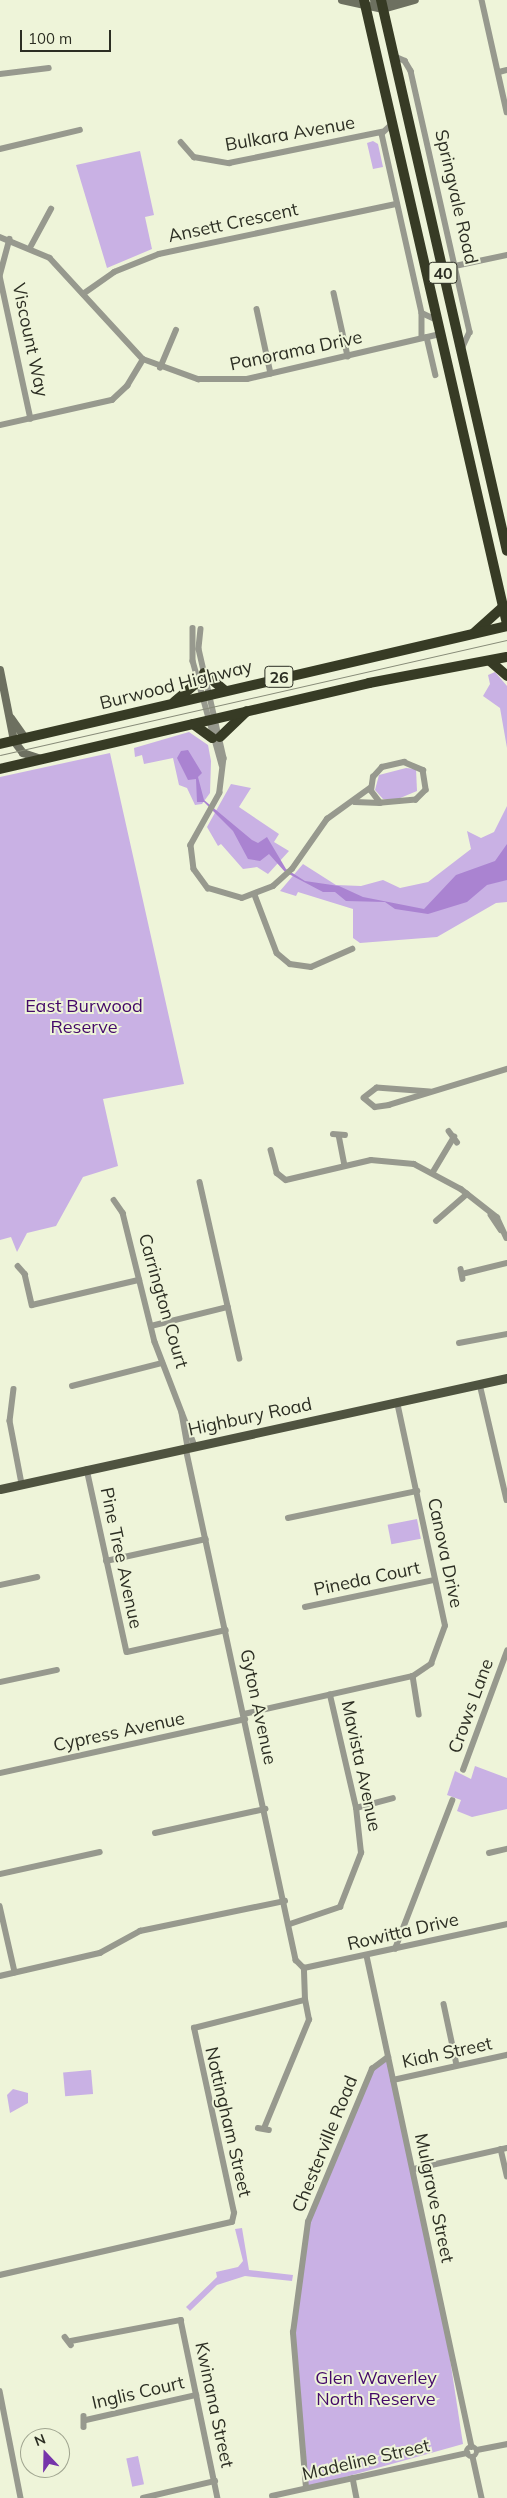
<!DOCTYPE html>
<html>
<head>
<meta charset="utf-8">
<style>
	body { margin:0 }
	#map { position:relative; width:507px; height:2498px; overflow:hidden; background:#eef4d9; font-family:Mulish,sans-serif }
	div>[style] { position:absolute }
	.green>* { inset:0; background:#c9b1e4; transform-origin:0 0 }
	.water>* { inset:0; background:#aa83d1 }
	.street>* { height:5.5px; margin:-2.75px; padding:0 2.75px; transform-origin:2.75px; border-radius:2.75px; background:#97998e }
	.street>.ring { margin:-2.75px; padding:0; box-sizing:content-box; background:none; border:5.5px solid #97998e; border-radius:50% }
	.secondary>* { height:8px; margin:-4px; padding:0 4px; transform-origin:4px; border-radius:4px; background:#6d7060 }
	.primary>* { height:9px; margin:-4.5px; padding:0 4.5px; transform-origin:4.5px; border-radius:4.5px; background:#4f5340 }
	.highway>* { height:10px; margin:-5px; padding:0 5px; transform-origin:5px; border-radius:5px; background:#373b25 }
	.tram>* { height:1px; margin:-0.5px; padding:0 0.5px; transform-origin:0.5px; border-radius:0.5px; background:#878b78 }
	span { translate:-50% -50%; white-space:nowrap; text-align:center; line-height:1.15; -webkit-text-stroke:4px #eef4d9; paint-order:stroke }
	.shield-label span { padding:1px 4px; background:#eef4d9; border:1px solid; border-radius:4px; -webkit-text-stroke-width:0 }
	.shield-label { font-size:16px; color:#2c2e23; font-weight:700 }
	.street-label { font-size:18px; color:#2c2e23 }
	.park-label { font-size:18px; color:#440969 }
	.north { position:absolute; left:20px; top:2428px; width:50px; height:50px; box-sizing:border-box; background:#eef4d9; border:1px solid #a0a590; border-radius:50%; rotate:339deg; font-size:14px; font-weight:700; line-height:20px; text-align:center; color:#2c2e23 }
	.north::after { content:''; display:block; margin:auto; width:18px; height:22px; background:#7635aa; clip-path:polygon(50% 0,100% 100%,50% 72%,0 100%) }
	.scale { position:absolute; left:20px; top:30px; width:91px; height:22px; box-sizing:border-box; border:2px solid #2c2e23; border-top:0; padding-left:6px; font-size:15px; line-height:18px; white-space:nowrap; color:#2c2e23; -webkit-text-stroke:4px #eef4d9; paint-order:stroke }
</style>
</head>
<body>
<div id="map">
	<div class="green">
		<i style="clip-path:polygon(373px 141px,378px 144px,383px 167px,373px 169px,367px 143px)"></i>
		<i style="clip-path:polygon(140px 151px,154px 215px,145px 217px,152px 249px,107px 268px,76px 165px)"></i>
		<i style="clip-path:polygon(495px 672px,507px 686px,507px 748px,500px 708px,483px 696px,490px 684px,488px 675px)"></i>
		<i style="clip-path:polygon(189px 732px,208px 745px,211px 761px,210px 793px,202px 804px,195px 805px,187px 788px,179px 785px,173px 758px,144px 764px,142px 755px,135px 757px,134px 748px)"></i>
		<i style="clip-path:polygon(110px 753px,184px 1084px,103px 1099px,118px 1166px,83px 1177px,56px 1226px,27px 1233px,17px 1252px,11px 1237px,0 1240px,0 777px)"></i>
		<i style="clip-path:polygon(406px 768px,416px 769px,417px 791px,393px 801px,383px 799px,375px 790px,379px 775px)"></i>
		<i style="clip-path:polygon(231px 784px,251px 788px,239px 807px,279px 834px,274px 842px,289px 851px,268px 874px,257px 867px,243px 869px,221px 844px,218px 846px,207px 827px)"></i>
		<i style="clip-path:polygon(507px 806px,507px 902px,496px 903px,437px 937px,360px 943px,353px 938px,353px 909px,298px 892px,296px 896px,280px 891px,303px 864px,336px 885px,361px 886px,383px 880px,400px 888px,428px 882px,471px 849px,467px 831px,481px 838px,494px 832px)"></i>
		<i style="left:417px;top:1519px;width:20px;height:30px;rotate:79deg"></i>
		<i style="clip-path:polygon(475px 1766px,507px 1778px,507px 1809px,472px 1817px,457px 1811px,461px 1800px,447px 1795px,455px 1771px,471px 1779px)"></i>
		<i style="clip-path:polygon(388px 2057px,442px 2307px,463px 2444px,306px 2488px,293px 2333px,308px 2222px,372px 2069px)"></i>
		<i style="left:91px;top:2070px;width:24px;height:28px;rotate:85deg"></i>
		<i style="clip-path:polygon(13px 2089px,28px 2093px,28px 2103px,10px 2113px,7px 2095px)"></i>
		<i style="clip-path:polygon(242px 2228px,249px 2270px,293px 2275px,292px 2281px,245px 2276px,217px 2285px,190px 2311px,186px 2307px,217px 2277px,216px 2272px,238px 2267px,243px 2261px,235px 2229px)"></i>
		<i style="left:138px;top:2456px;width:29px;height:12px;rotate:78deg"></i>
	</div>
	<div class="water">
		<i style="clip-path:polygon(188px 750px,202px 773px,198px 777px,204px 800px,252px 840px,258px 843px,267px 837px,286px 869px,305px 881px,339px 886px,363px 897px,424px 909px,456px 875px,495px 861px,507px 844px,507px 880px,487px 885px,467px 902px,428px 914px,395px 909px,385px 902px,346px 901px,335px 892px,323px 892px,285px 872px,269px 854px,260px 861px,248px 859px,233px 831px,204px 802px,197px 802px,196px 779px,188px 780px,177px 758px,181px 751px)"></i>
	</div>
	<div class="street">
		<i style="left:482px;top:0;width:115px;rotate:77.4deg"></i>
		<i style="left:394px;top:56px;width:12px;rotate:24deg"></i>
		<i style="left:405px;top:61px;width:12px;rotate:59deg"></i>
		<i style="left:411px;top:71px;width:200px;rotate:77.3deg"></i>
		<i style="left:455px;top:266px;width:68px;rotate:77.2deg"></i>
		<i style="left:470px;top:332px;width:21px;rotate:115deg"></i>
		<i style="left:499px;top:72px;width:8px;rotate:-14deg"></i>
		<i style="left:0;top:74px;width:49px;rotate:-7deg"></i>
		<i style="left:393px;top:124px;width:15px;rotate:138deg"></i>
		<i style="left:382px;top:134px;width:183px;rotate:77.4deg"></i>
		<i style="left:422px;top:313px;width:25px;rotate:90deg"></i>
		<i style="left:181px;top:142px;width:20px;rotate:49deg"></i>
		<i style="left:194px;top:157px;width:36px;rotate:10deg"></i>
		<i style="left:229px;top:163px;width:156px;rotate:-11.5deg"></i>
		<i style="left:0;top:149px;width:82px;rotate:-13.4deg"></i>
		<i style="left:0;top:237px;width:54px;rotate:22.8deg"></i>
		<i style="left:50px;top:258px;width:137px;rotate:47.4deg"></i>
		<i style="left:143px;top:359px;width:59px;rotate:20deg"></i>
		<i style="left:198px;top:379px;width:49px"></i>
		<i style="left:247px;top:379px;width:198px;rotate:-13.1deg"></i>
		<i style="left:10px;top:239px;width:38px;rotate:105deg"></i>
		<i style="left:0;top:276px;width:146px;rotate:77.8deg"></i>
		<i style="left:31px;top:246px;width:42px;rotate:-61.6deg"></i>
		<i style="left:455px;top:266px;width:53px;rotate:-11.9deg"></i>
		<i style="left:334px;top:293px;width:65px;rotate:77.5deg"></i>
		<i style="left:83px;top:294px;width:38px;rotate:-35deg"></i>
		<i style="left:114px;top:272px;width:48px;rotate:-21.8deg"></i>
		<i style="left:159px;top:254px;width:243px;rotate:-11.9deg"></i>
		<i style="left:257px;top:309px;width:66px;rotate:77.8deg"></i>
		<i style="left:422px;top:313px;width:17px;rotate:25deg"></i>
		<i style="left:427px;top:337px;width:39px;rotate:77deg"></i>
		<i style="left:160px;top:368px;width:41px;rotate:-67.2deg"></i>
		<i style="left:0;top:425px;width:115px;rotate:-12.6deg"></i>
		<i style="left:112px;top:400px;width:21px;rotate:-43deg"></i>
		<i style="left:127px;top:386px;width:31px;rotate:-59deg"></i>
		<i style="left:193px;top:628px;width:33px;rotate:90deg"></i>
		<i style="left:193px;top:661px;width:108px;rotate:74.4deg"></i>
		<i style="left:201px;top:629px;width:20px;rotate:96deg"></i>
		<i style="left:199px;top:649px;width:112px;rotate:77.1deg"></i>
		<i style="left:224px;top:758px;width:35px;rotate:97deg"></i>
		<i style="left:220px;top:793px;width:60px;rotate:119.1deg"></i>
		<i style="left:191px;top:845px;width:24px;rotate:83deg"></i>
		<i style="left:194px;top:869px;width:24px;rotate:54deg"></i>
		<i style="left:208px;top:888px;width:35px;rotate:16deg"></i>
		<i style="left:242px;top:898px;width:33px;rotate:-21deg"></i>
		<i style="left:273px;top:886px;width:25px;rotate:-42deg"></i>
		<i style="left:292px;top:869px;width:61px;rotate:-55deg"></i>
		<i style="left:327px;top:819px;width:53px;rotate:-35.8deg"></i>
		<i style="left:404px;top:762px;width:21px;rotate:23deg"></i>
		<i style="left:423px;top:770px;width:20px;rotate:81deg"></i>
		<i style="left:426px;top:790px;width:14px;rotate:135deg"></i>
		<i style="left:416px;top:800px;width:36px;rotate:175deg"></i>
		<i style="left:380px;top:803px;width:15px;rotate:-127deg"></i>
		<i style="left:371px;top:791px;width:14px;rotate:-82deg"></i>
		<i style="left:373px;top:777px;width:13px;rotate:-48deg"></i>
		<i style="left:382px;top:767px;width:23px;rotate:-13deg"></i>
		<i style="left:355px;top:802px;width:25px;rotate:2deg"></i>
		<i style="left:255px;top:895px;width:62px;rotate:69.2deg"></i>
		<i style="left:277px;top:953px;width:17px;rotate:40deg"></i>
		<i style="left:290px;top:964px;width:21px;rotate:8deg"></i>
		<i style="left:311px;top:967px;width:45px;rotate:-23.7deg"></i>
		<i style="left:430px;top:1092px;width:53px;rotate:-175.7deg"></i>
		<i style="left:377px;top:1088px;width:16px;rotate:142deg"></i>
		<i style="left:364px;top:1098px;width:14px;rotate:39deg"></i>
		<i style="left:375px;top:1107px;width:14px;rotate:-8deg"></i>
		<i style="left:389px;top:1105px;width:123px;rotate:-17deg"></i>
		<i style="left:449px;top:1131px;width:14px;rotate:54deg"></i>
		<i style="left:333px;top:1134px;width:12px;rotate:5deg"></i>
		<i style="left:339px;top:1135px;width:31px;rotate:79deg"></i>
		<i style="left:271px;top:1150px;width:24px;rotate:75deg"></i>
		<i style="left:277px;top:1173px;width:11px;rotate:38deg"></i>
		<i style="left:286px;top:1180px;width:87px;rotate:-13.2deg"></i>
		<i style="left:371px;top:1160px;width:43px;rotate:5.3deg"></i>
		<i style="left:414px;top:1164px;width:53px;rotate:28deg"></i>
		<i style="left:461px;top:1189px;width:46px;rotate:37.9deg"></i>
		<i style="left:497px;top:1217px;width:23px;rotate:65deg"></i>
		<i style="left:433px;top:1172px;width:41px;rotate:-59deg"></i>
		<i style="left:200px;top:1182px;width:181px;rotate:77.3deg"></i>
		<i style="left:114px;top:1200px;width:16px;rotate:55deg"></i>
		<i style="left:123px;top:1213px;width:133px;rotate:76.1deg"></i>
		<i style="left:155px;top:1342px;width:111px;rotate:69deg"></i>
		<i style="left:491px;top:1215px;width:18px;rotate:56deg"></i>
		<i style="left:436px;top:1221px;width:41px;rotate:-41.1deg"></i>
		<i style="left:18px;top:1266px;width:11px;rotate:49deg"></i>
		<i style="left:25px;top:1274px;width:32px;rotate:77deg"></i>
		<i style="left:32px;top:1305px;width:110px;rotate:-13.2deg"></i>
		<i style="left:461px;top:1269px;width:10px;rotate:79deg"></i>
		<i style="left:462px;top:1274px;width:46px;rotate:-13.7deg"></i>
		<i style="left:151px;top:1326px;width:79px;rotate:-13.9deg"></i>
		<i style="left:459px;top:1343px;width:49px;rotate:-10.6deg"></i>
		<i style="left:480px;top:1384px;width:119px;rotate:76.9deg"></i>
		<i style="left:72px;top:1386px;width:93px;rotate:-14.3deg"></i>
		<i style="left:14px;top:1389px;width:32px;rotate:97deg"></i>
		<i style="left:10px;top:1421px;width:64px;rotate:79.2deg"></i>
		<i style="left:182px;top:1413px;width:35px;rotate:80deg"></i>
		<i style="left:186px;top:1448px;width:524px;rotate:77.87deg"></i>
		<i style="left:296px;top:1960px;width:11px;rotate:45deg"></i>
		<i style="left:87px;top:1469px;width:187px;rotate:77.7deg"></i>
		<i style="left:127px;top:1652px;width:101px;rotate:-12.5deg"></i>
		<i style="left:288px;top:1518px;width:132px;rotate:-11.8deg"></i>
		<i style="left:106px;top:1561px;width:102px;rotate:-12.4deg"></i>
		<i style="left:0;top:1585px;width:38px;rotate:-12deg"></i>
		<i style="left:305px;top:1607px;width:132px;rotate:-11.8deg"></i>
		<i style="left:413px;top:1676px;width:39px;rotate:81deg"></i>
		<i style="left:0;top:1682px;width:58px;rotate:-11.9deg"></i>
		<i style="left:244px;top:1714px;width:173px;rotate:-12.7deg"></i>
		<i style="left:413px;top:1676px;width:22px;rotate:-34deg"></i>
		<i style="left:431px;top:1664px;width:40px;rotate:-69.8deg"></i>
		<i style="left:445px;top:1626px;width:229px;rotate:-102.1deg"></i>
		<i style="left:463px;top:1770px;width:127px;rotate:-69.7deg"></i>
		<i style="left:0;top:1773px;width:251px;rotate:-12.4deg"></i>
		<i style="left:356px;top:1808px;width:38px;rotate:-15deg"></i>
		<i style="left:155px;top:1833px;width:113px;rotate:-12.3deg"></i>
		<i style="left:489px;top:1853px;width:18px;rotate:-13deg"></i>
		<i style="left:0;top:1874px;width:102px;rotate:-12.4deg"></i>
		<i style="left:0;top:1906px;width:68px;rotate:77.2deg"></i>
		<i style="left:290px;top:1924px;width:53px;rotate:-18.8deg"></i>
		<i style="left:340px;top:1907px;width:58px;rotate:-68.7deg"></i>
		<i style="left:361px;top:1853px;width:45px;rotate:-96.3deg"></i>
		<i style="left:356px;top:1808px;width:116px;rotate:-103deg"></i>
		<i style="left:395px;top:1949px;width:159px;rotate:-68.9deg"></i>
		<i style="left:367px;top:1956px;width:502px;rotate:77.93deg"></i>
		<i style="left:304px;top:1968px;width:208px;rotate:-12.2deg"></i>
		<i style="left:0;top:1976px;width:103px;rotate:-13deg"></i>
		<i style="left:100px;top:1953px;width:46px;rotate:-28.8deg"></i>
		<i style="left:140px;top:1931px;width:148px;rotate:-11.7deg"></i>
		<i style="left:444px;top:2004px;width:62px;rotate:78deg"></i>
		<i style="left:393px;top:2080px;width:117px;rotate:-12.4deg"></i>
		<i style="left:265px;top:2126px;width:115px;rotate:-67.5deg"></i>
		<i style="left:309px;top:2020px;width:20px;rotate:-101deg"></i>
		<i style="left:258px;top:2128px;width:11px;rotate:10deg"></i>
		<i style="left:501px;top:2149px;width:28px;rotate:77deg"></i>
		<i style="left:414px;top:2169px;width:95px;rotate:-12.7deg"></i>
		<i style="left:0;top:2275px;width:238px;rotate:-12.9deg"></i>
		<i style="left:232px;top:2222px;width:9px;rotate:-77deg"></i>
		<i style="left:234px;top:2213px;width:189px;rotate:-102.2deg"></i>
		<i style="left:194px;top:2028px;width:114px;rotate:-14.2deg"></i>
		<i style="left:305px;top:2000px;width:32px;rotate:-92deg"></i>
		<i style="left:65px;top:2337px;width:10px;rotate:53deg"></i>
		<i style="left:71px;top:2341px;width:112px;rotate:-10.8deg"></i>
		<i style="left:181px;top:2320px;width:182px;rotate:78.3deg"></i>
		<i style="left:0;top:2391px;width:109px;rotate:78.9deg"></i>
		<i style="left:84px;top:2416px;width:11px;rotate:90deg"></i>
		<i style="left:86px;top:2420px;width:113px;rotate:-12.8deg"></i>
		<i class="ring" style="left:466.5px;top:2446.5px;width:5.5px;height:5.5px"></i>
		<i style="left:477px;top:2450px;width:31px;rotate:-11deg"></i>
		<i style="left:473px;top:2457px;width:42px;rotate:77.6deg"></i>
		<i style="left:353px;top:2478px;width:20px;rotate:79deg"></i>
		<i style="left:306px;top:2488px;width:156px;rotate:-94.8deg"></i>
		<i style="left:293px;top:2333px;width:112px;rotate:-82.3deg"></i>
		<i style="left:308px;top:2222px;width:166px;rotate:-67.3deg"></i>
		<i style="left:372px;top:2069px;width:20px;rotate:-37deg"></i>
		<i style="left:272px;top:2496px;width:200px;rotate:-12.4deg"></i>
		<i style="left:143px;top:2498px;width:74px;rotate:-13.3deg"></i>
	</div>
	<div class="secondary">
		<i style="left:342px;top:0;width:42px;rotate:12.4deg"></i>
		<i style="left:383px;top:9px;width:33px;rotate:-16deg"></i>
		<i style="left:374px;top:0;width:22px"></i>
		<i style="left:0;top:670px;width:72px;rotate:78.8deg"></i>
		<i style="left:14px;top:741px;width:15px;rotate:53deg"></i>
		<i style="left:23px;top:753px;width:20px;rotate:18deg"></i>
		<i style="left:11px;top:718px;width:24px;rotate:55deg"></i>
	</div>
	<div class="primary">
		<i style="left:0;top:1489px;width:519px;rotate:-12.35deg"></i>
	</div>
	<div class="highway">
		<i style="left:364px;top:0;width:640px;rotate:77.09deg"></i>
		<i style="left:381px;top:0;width:565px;rotate:77.12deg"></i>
		<i style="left:474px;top:633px;width:39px;rotate:-42deg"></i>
		<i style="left:490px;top:661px;width:23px;rotate:41deg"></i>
		<i style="left:204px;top:673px;width:26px;rotate:40deg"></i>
		<i style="left:174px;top:702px;width:33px;rotate:-40deg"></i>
		<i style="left:193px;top:724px;width:24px;rotate:36deg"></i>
		<i style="left:220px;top:737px;width:37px;rotate:-44deg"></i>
		<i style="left:0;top:744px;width:521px;rotate:-13.1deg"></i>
		<i style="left:0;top:769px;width:379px;rotate:-13.1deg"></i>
		<i style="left:369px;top:683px;width:140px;rotate:-10.7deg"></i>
	</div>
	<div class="tram">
		<i style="left:0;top:755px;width:520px;rotate:-12.78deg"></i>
	</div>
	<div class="shield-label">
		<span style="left:443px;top:273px">40</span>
		<span style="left:279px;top:677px">26</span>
	</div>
	<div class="street-label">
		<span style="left:290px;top:134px;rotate:-10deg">Bulkara Avenue</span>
		<span style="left:456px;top:197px;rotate:77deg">Springvale Road</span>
		<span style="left:233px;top:223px;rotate:-12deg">Ansett Crescent</span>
		<span style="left:30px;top:340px;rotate:78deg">Viscount Way</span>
		<span style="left:296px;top:351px;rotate:-12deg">Panorama Drive</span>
		<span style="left:176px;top:685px;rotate:-14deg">Burwood Highway</span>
		<span style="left:163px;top:1301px;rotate:74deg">Carrington Court</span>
		<span style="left:250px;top:1417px;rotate:-12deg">Highbury Road</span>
		<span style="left:445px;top:1553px;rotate:78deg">Canova Drive</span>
		<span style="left:121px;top:1558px;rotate:78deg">Pine Tree Avenue</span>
		<span style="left:367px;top:1579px;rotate:-12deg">Pineda Court</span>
		<span style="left:471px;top:1706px;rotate:-70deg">Crows Lane</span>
		<span style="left:258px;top:1707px;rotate:78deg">Gyton Avenue</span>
		<span style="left:119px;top:1732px;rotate:-12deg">Cypress Avenue</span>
		<span style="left:361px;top:1766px;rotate:78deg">Mavista Avenue</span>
		<span style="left:403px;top:1932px;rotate:-13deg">Rowitta Drive</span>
		<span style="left:447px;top:2053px;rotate:-12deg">Kiah Street</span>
		<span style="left:228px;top:2122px;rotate:77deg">Nottingham Street</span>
		<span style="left:325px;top:2144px;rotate:-68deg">Chesterville Road</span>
		<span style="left:434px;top:2198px;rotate:78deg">Mulgrave Street</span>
		<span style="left:138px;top:2393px;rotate:-13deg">Inglis Court</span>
		<span style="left:214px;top:2405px;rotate:78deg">Kwinana Street</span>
		<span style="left:366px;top:2460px;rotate:-13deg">Madeline Street</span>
	</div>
	<div class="park-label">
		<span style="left:84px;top:1017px">East Burwood<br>Reserve</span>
		<span style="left:376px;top:2389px">Glen Waverley<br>North Reserve</span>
	</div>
	<div class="north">N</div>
	<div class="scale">100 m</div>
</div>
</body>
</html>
